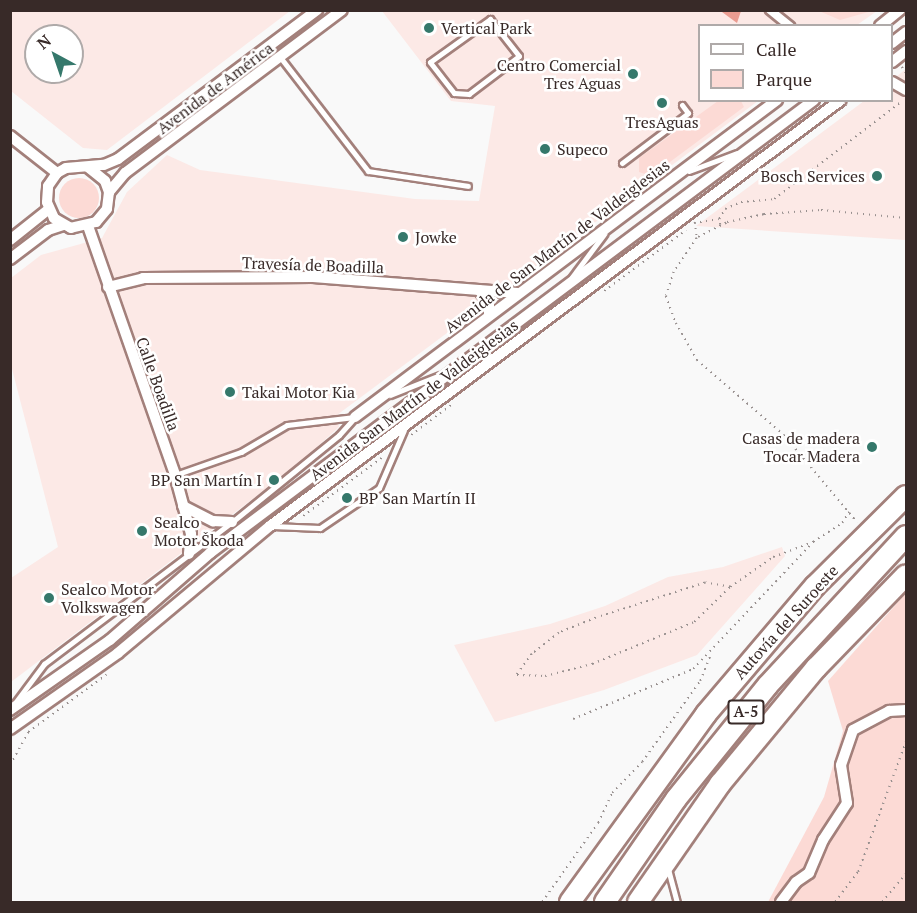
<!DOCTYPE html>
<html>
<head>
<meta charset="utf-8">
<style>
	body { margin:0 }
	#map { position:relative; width:917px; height:913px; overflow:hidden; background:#f9f9f9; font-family:"PT Serif",serif }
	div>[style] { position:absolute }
	.built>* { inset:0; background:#fce9e6 }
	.green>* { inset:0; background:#fcdad5 }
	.round { border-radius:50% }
	.water>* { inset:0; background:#ea9c91 }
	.path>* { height:1.5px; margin-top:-0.75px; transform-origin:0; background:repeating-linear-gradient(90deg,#98908f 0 1.5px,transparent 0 6px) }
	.roads { filter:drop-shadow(2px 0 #a3807b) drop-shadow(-2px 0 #a3807b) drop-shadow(0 2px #a3807b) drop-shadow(0 -2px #a3807b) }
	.service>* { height:5px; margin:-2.5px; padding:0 2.5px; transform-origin:2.5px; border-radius:2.5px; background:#fff }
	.pedestrian>* { height:8px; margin:-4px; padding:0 4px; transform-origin:4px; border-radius:4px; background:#fff }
	.minor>* { height:10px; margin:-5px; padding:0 5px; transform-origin:5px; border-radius:5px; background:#fff }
	.motorway>* { height:20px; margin:-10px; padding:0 10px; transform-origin:10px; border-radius:10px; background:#fff }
	.dots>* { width:16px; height:16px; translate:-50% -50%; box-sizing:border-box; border:3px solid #fff; border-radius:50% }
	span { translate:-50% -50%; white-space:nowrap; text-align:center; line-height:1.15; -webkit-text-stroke:5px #fff; paint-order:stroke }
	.shield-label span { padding:2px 4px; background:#fff; border:2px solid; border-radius:4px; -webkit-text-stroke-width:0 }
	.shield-label { font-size:15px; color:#382a28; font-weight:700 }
	.poi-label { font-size:16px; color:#382a28 }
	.left { translate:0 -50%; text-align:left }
	.right { translate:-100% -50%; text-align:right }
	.street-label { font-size:16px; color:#382a28 }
	.frame { position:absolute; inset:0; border:12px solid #382a28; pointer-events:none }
	.legend { position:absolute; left:698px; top:24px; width:195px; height:78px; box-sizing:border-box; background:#fff; border:2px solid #afaaa9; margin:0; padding:8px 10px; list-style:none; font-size:18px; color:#382a28 }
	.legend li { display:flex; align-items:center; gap:12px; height:30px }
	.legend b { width:30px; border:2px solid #afaaa9 }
	.north { position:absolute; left:24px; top:24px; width:60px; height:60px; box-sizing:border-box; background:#fff; border:2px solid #afaaa9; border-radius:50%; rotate:320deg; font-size:16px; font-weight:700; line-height:24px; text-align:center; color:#382a28 }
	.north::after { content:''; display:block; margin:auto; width:21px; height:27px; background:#35786b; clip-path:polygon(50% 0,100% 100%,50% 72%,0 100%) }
</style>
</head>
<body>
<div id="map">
	<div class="built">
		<i style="clip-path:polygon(evenodd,10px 11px,11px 10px,290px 11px,107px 150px,83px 148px,11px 91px,10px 11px,36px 36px,72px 36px,72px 72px,36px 72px,36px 36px)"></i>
		<i style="clip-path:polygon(382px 11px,877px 11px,857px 25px,700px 26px,700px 100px,758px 101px,337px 415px,339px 427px,295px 467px,11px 682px,11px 578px,58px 547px,11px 365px,11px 278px,41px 255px,102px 238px,127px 192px,167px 155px,200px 170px,415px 199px,479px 201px,495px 106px,451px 101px)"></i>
		<i style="clip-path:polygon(906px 69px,906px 240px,696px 226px,864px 101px,892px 100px,892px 80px)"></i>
		<i style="clip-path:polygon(782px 547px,785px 556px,697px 655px,604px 690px,495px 722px,454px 645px,550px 624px,605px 606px,668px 577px,723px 567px)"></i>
	</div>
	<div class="green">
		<i style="clip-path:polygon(819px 11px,872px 11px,840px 20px)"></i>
		<i style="clip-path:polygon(718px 101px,741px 101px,744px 107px,651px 176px,639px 172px,639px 158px)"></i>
		<i class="round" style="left:59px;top:178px;width:40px;height:40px"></i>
		<i style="clip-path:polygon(906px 593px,906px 902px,768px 902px,824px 797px,843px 731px,828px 681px)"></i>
	</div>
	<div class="water">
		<i style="clip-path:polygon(741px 11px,737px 23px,722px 12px,723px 11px)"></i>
	</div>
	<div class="path">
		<i style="left:902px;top:67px;width:7px;rotate:56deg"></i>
		<i style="left:695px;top:222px;width:16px;rotate:83deg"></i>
		<i style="left:697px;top:238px;width:41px;rotate:124.1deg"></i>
		<i style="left:674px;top:272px;width:25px;rotate:108deg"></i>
		<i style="left:666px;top:296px;width:29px;rotate:70deg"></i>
		<i style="left:676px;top:323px;width:43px;rotate:60.4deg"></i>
		<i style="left:697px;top:360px;width:115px;rotate:40.8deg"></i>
		<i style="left:784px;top:435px;width:114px;rotate:50deg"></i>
		<i style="left:694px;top:223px;width:25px;rotate:-9deg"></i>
		<i style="left:720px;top:225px;width:6px;rotate:-99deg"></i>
		<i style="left:719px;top:219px;width:12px;rotate:-59deg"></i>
		<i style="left:725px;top:209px;width:17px;rotate:-24deg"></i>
		<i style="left:741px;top:202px;width:33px;rotate:-5deg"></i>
		<i style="left:774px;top:199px;width:161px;rotate:-37.4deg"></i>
		<i style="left:698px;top:237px;width:33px;rotate:-27deg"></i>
		<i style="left:727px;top:222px;width:38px;rotate:-12deg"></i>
		<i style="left:764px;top:214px;width:57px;rotate:-4deg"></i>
		<i style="left:821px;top:210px;width:85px;rotate:5.4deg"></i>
		<i style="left:604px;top:291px;width:102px;rotate:-36.6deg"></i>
		<i style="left:411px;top:435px;width:50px;rotate:-36.9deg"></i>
		<i style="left:303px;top:516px;width:101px;rotate:-36.5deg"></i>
		<i style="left:730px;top:587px;width:25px;rotate:-171deg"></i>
		<i style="left:705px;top:583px;width:114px;rotate:162.2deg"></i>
		<i style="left:596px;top:618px;width:40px;rotate:158deg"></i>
		<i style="left:559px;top:633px;width:34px;rotate:142deg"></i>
		<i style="left:532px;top:654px;width:26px;rotate:126deg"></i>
		<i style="left:517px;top:675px;width:28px;rotate:2deg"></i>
		<i style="left:545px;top:676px;width:49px;rotate:-14.3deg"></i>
		<i style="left:592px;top:664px;width:110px;rotate:-22.4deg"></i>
		<i style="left:694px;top:622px;width:50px;rotate:-44.2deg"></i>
		<i style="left:730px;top:587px;width:52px;rotate:-34.9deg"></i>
		<i style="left:773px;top:557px;width:43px;rotate:-20.6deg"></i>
		<i style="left:573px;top:719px;width:130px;rotate:-22.6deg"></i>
		<i style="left:693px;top:669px;width:175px;rotate:-46.6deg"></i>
		<i style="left:813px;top:542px;width:35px;rotate:-33deg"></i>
		<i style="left:842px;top:523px;width:13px;rotate:-58deg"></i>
		<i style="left:10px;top:765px;width:38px;rotate:-61deg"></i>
		<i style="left:28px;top:732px;width:97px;rotate:-36.2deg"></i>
		<i style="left:542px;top:902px;width:97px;rotate:-54.7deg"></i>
		<i style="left:598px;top:823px;width:33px;rotate:-65deg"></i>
		<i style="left:612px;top:793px;width:43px;rotate:-45.9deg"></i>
		<i style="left:642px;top:762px;width:100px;rotate:-54.4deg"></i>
		<i style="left:700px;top:681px;width:27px;rotate:-68deg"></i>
		<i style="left:835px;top:902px;width:38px;rotate:-53deg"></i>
		<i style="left:858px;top:872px;width:140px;rotate:-69.9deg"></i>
		<i style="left:882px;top:902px;width:38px;rotate:-50deg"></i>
	</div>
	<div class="roads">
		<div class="service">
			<i style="left:490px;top:19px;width:47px;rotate:51.9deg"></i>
			<i style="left:519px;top:56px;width:63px;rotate:142.8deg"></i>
			<i style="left:469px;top:94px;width:15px;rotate:-176deg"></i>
			<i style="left:454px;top:93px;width:39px;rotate:-128deg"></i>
			<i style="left:430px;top:62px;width:74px;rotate:-35.6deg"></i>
			<i style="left:280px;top:57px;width:144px;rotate:52.3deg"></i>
			<i style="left:368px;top:171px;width:101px;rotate:8.5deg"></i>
			<i style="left:622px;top:163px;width:83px;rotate:-37.1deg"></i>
			<i style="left:688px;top:113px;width:10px;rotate:-127deg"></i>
			<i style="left:689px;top:171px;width:51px;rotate:-20.6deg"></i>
			<i style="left:572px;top:277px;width:54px;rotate:-53.3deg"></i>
			<i style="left:390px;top:395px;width:54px;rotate:-21.8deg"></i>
			<i style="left:175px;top:475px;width:70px;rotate:-19.2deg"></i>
			<i style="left:241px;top:452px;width:53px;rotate:-30.4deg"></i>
			<i style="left:287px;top:425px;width:68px;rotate:-6.7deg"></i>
			<i style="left:272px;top:526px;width:48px;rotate:2.4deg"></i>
			<i style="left:320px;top:528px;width:71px;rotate:-34.1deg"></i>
			<i style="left:379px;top:488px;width:63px;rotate:-66.7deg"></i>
			<i style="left:15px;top:703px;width:49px;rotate:-53.4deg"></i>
			<i style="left:44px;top:664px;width:236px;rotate:-37.1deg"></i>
			<i style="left:232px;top:522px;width:138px;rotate:-39.1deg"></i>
			<i style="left:339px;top:435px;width:24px;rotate:-48deg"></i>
			<i style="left:668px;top:869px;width:34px;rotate:75deg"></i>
		</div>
		<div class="pedestrian">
			<i style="left:770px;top:10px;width:26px;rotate:39deg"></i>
		</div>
		<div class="minor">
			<i style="left:880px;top:26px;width:26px;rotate:-39deg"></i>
			<i style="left:892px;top:43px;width:18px;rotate:-38deg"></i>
			<i style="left:892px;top:62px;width:18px;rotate:-38deg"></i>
			<i style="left:892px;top:82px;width:16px;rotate:30deg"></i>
			<i style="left:10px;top:136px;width:60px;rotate:38.2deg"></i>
			<i style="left:88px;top:167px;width:22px;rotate:39deg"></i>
			<i style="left:105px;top:181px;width:12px;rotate:70deg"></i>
			<i style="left:109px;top:192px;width:17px;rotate:97deg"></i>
			<i style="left:107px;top:209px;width:17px;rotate:130deg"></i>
			<i style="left:96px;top:222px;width:26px;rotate:167deg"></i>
			<i style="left:71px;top:228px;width:20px;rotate:-150deg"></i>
			<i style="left:54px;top:218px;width:17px;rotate:-114deg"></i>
			<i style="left:47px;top:202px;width:16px;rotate:-86deg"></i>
			<i style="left:48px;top:186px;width:16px;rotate:-55deg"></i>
			<i style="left:57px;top:173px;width:10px;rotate:-29deg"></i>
			<i style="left:66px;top:168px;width:38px;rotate:-5deg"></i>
			<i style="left:104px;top:165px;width:15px;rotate:-23deg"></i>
			<i style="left:118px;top:159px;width:249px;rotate:-36.8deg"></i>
			<i style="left:109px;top:192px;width:25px;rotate:-50deg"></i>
			<i style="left:125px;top:173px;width:271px;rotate:-36.9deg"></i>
			<i style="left:88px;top:226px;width:264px;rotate:70.7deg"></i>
			<i style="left:175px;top:475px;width:61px;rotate:74.8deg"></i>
			<i style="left:191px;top:534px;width:20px;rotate:96deg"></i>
			<i style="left:10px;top:240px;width:50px;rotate:-38.5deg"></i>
			<i style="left:10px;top:259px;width:48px;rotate:-37.3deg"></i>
			<i style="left:48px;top:230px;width:16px;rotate:-18deg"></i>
			<i style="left:108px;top:287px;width:36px;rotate:-14deg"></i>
			<i style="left:143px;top:278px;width:170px;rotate:-0.3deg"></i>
			<i style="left:313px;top:277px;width:205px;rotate:4.5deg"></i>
			<i style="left:479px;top:290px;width:16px;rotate:50deg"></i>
			<i style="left:489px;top:302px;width:13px;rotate:90deg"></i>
			<i style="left:355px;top:417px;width:528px;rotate:-36.91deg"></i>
			<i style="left:183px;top:506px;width:34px;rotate:27deg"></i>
			<i style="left:213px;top:521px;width:19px;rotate:3deg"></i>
			<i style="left:10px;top:710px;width:122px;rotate:-35deg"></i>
			<i style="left:110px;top:640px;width:133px;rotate:-41deg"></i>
			<i style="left:210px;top:553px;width:755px;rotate:-36.87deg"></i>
			<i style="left:10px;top:729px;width:132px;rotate:-35.1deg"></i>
			<i style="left:118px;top:653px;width:198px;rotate:-39.9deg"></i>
			<i style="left:270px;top:526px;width:712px;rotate:-36.73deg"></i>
			<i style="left:781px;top:902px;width:25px;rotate:-53deg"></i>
			<i style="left:796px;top:882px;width:16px;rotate:-35deg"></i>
			<i style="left:809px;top:873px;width:36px;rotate:-67deg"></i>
			<i style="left:823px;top:840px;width:44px;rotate:-57deg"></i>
			<i style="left:847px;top:803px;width:38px;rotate:-99deg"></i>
			<i style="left:841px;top:765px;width:37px;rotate:-71deg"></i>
			<i style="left:853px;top:730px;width:41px;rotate:-27.8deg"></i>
			<i style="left:889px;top:711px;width:17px;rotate:-3deg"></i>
		</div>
		<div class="motorway">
			<i style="left:570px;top:902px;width:232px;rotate:-54.1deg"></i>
			<i style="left:706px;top:714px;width:168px;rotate:-49.6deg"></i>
			<i style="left:815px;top:586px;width:128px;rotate:-44.7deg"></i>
			<i style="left:605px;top:902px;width:125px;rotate:-55.4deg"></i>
			<i style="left:676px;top:799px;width:146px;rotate:-51.1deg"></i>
			<i style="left:768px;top:685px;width:203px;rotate:-47.2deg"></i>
			<i style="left:638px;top:902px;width:144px;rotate:-55.2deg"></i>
			<i style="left:720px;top:784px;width:151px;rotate:-50.4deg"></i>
			<i style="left:816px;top:668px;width:129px;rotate:-45.9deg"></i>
		</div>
	</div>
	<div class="dots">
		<i style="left:429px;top:28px;background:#35786b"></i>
		<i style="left:633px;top:74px;background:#35786b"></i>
		<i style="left:662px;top:103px;background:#35786b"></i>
		<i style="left:545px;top:149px;background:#35786b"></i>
		<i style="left:877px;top:176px;background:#35786b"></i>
		<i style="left:403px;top:237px;background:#35786b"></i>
		<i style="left:230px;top:392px;background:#35786b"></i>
		<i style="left:872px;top:447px;background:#35786b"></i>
		<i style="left:274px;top:480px;background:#35786b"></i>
		<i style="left:347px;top:498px;background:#35786b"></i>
		<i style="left:142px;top:531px;background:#35786b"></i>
		<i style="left:49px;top:598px;background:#35786b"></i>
	</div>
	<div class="shield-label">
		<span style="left:746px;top:712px">A-5</span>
	</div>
	<div class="poi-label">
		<span class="left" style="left:441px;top:28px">Vertical Park</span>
		<span class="right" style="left:621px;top:74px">Centro Comercial<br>Tres Aguas</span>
		<span style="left:662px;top:122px">TresAguas</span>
		<span class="left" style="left:557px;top:149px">Supeco</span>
		<span class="right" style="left:865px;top:176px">Bosch Services</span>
		<span class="left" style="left:415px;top:237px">Jowke</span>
		<span class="left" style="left:242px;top:392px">Takai Motor Kia</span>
		<span class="right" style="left:860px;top:447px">Casas de madera<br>Tocar Madera</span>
		<span class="right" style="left:262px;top:480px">BP San Martín I</span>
		<span class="left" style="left:359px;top:498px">BP San Martín II</span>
		<span class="left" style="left:154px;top:531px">Sealco<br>Motor Škoda</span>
		<span class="left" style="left:61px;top:598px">Sealco Motor<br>Volkswagen</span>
	</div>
	<div class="street-label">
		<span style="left:215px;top:88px;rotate:-37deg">Avenida de América</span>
		<span style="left:557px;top:246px;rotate:-37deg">Avenida de San Martín de Valdeiglesias</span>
		<span style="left:313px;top:265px;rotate:2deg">Travesía de Boadilla</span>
		<span style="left:158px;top:384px;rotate:70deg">Calle Boadilla</span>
		<span style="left:414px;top:400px;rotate:-37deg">Avenida San Martín de Valdeiglesias</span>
		<span style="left:786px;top:622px;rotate:-48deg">Autovía del Suroeste</span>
	</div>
	<div class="frame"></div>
	<ul class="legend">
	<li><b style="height:8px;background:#fff"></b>Calle</li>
	<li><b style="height:16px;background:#fcdad5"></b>Parque</li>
	</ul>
	<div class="north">N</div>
</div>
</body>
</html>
